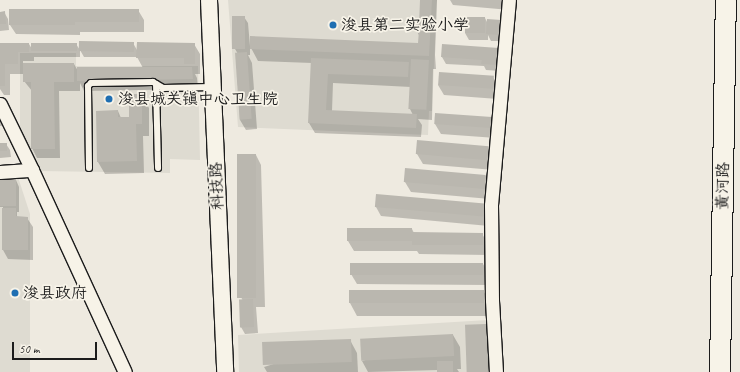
<!DOCTYPE html>
<html>
<head>
<meta charset="utf-8">
<style>
	body { margin:0 }
	#map { position:relative; width:740px; height:372px; overflow:hidden; background:#eeeae0; font-family:Caveat,"LXGW WenKai TC",sans-serif }
	div>[style] { position:absolute }
	.built>* { inset:0; background:#dedbd1 }
	.shadow>* { inset:0; background:#0003 }
	.building>* { inset:0; background:#bab7af; transform-origin:0 0 }
	.roads { filter:drop-shadow(1px 0 #1c1c1c) drop-shadow(-1px 0 #1c1c1c) drop-shadow(0 1px #1c1c1c) drop-shadow(0 -1px #1c1c1c) }
	.service>* { height:6px; margin:-3px; padding:0 3px; transform-origin:3px; border-radius:3px; background:#f7f3e8 }
	.minor>* { height:13px; margin:-6.5px; padding:0 6.5px; transform-origin:6.5px; border-radius:6.5px; background:#f7f3e8 }
	.tertiary>* { height:16px; margin:-8px; padding:0 8px; transform-origin:8px; border-radius:8px; background:#f7f3e8 }
	.primary>* { height:20px; margin:-10px; padding:0 10px; transform-origin:10px; border-radius:10px; background:#f7f3e8 }
	.dots>* { width:11px; height:11px; translate:-50% -50%; box-sizing:border-box; border:2px solid #f7f3e8; border-radius:50% }
	span { translate:-50% -50%; white-space:nowrap; text-align:center; line-height:1.15; -webkit-text-stroke:3.5px #f7f3e8; paint-order:stroke }
	.poi-label { font-size:16px; color:#1c1c1c }
	.left { translate:0 -50%; text-align:left }
	.street-label { font-size:16px; color:#1c1c1c }
	.scale { position:absolute; left:12px; top:342px; width:85px; height:18px; box-sizing:border-box; border:2px solid #1c1c1c; border-top:0; padding-left:5px; font-size:12px; line-height:14px; white-space:nowrap; color:#1c1c1c; -webkit-text-stroke:3px #f7f3e8; paint-order:stroke }
</style>
</head>
<body>
<div id="map">
	<div class="built">
		<i style="clip-path:polygon(228px 0,437px 0,432px 111px,429px 111px,428px 135px,238px 127px)"></i>
		<i style="clip-path:polygon(20px 53px,76px 53px,76px 66px,198px 66px,200px 160px,170px 159px,170px 173px,39px 171px,20px 131px)"></i>
		<i style="clip-path:polygon(17px 174px,30px 214px,30px 372px,0 372px,0 176px)"></i>
		<i style="clip-path:polygon(488px 320px,491px 372px,239px 372px,238px 335px)"></i>
	</div>
	<div class="shadow">
		<i style="clip-path:polygon(evenodd,421px 0,437px 0,435px 55px,436px 69px,433px 69px,432px 120px,418px 119px,422px 125px,421px 137px,315px 133px,309px 123px,312px 63px,258px 61px,250px 46px,250px 55px,248px 55px,252px 63px,257px 129px,246px 130px,240px 120px,236px 54px,238px 54px,235px 49px,233px 17px,244px 17px,248px 23px,250px 46px,420px 45px,419px 35px,416px 30px,420px 25px,421px 0,333px 83px,411px 87px,410px 109px,413px 115px,332px 111px,333px 83px)"></i>
		<i style="clip-path:polygon(450px 0,511px 0,510px 10px,453px 5px)"></i>
		<i style="clip-path:polygon(138px 10px,144px 20px,144px 32px,80px 32px,80px 35px,16px 34px,10px 25px)"></i>
		<i style="clip-path:polygon(4px 12px,8px 19px,9px 30px,0 31px,0 13px)"></i>
		<i style="clip-path:polygon(466px 18px,485px 18px,488px 24px,501px 21px,504px 41px,491px 41px,488px 35px,488px 40px,469px 40px,465px 33px)"></i>
		<i style="clip-path:polygon(evenodd,133px 43px,137px 50px,194px 44px,200px 54px,200px 74px,195px 74px,197px 78px,198px 89px,84px 91px,80px 83px,80px 91px,59px 91px,60px 158px,37px 158px,32px 148px,32px 91px,24px 81px,24px 74px,10px 74px,10px 95px,4px 95px,0 89px,0 44px,29px 44px,32px 49px,76px 44px,80px 50px,133px 43px,80px 50px,84px 57px,137px 57px,143px 68px,78px 71px,74px 64px,23px 64px,23px 61px,34px 61px,34px 57px,80px 57px,80px 50px)"></i>
		<i style="clip-path:polygon(443px 45px,499px 49px,501px 71px,486px 70px,484px 66px,446px 64px,442px 57px)"></i>
		<i style="clip-path:polygon(493px 77px,499px 87px,498px 99px,444px 95px,438px 85px)"></i>
		<i style="clip-path:polygon(141px 95px,149px 108px,149px 136px,143px 136px,144px 173px,105px 174px,98px 162px,118px 111px,121px 118px,131px 118px)"></i>
		<i style="clip-path:polygon(0 114px,2px 117px,3px 126px,0 126px)"></i>
		<i style="clip-path:polygon(491px 118px,497px 128px,496px 138px,441px 134px,435px 124px)"></i>
		<i style="clip-path:polygon(0 144px,6px 144px,10px 150px,11px 157px,0 158px)"></i>
		<i style="clip-path:polygon(489px 147px,494px 157px,494px 170px,423px 164px,417px 154px)"></i>
		<i style="clip-path:polygon(256px 155px,261px 165px,265px 307px,256px 307px,258px 333px,245px 334px,241px 327px,240px 301px,243px 301px,241px 297px)"></i>
		<i style="clip-path:polygon(486px 176px,491px 186px,490px 199px,411px 192px,405px 182px)"></i>
		<i style="clip-path:polygon(0 180px,16px 180px,19px 187px,19px 212px,17px 212px,17px 218px,27px 218px,33px 227px,33px 260px,8px 259px,3px 250px,3px 207px,0 207px)"></i>
		<i style="clip-path:polygon(485px 204px,489px 226px,381px 216px,376px 207px)"></i>
		<i style="clip-path:polygon(412px 229px,414px 233px,482px 234px,488px 243px,488px 255px,419px 254px,417px 251px,354px 251px,348px 241px)"></i>
		<i style="clip-path:polygon(483px 264px,489px 274px,488px 285px,357px 284px,351px 274px)"></i>
		<i style="clip-path:polygon(484px 292px,491px 305px,491px 316px,357px 316px,350px 303px)"></i>
		<i style="clip-path:polygon(485px 325px,491px 335px,492px 372px,468px 372px)"></i>
		<i style="clip-path:polygon(453px 335px,460px 347px,461px 369px,457px 369px,459px 372px,438px 372px,438px 370px,368px 372px,362px 361px)"></i>
		<i style="clip-path:polygon(350px 340px,357px 353px,358px 372px,267px 372px,264px 367px)"></i>
	</div>
	<div class="building">
		<i style="clip-path:polygon(420px 0,432px 0,429px 56px,250px 49px,250px 36px,418px 43px,419px 30px,415px 30px,415px 24px,419px 24px)"></i>
		<i style="clip-path:polygon(9px 9px,139px 9px,139px 22px,75px 22px,75px 25px,9px 25px)"></i>
		<i style="clip-path:polygon(5px 11px,6px 24px,0 24px,0 12px)"></i>
		<i style="left:232px;top:16px;width:13px;height:33px"></i>
		<i style="left:465px;top:17px;width:20px;height:16px"></i>
		<i style="left:487px;top:19px;width:14px;height:15px;rotate:4deg"></i>
		<i style="left:79px;top:41px;width:55px;height:10px;rotate:1deg"></i>
		<i style="clip-path:polygon(137px 42px,195px 43px,195px 64px,184px 64px,184px 58px,136px 58px)"></i>
		<i style="clip-path:polygon(0 43px,29px 43px,29px 52px,18px 52px,18px 64px,5px 64px,5px 86px,0 86px)"></i>
		<i style="left:31px;top:43px;width:46px;height:8px"></i>
		<i style="clip-path:polygon(442px 44px,499px 48px,498px 65px,481px 64px,482px 60px,441px 57px)"></i>
		<i style="left:247px;top:52px;width:67px;height:12px;rotate:86deg"></i>
		<i style="clip-path:polygon(311px 58px,409px 62px,408px 77px,328px 74px,326px 110px,417px 114px,416px 128px,308px 123px)"></i>
		<i style="left:411px;top:59px;width:18px;height:50px;rotate:3deg"></i>
		<i style="clip-path:polygon(23px 63px,74px 63px,74px 82px,54px 82px,55px 149px,31px 149px,31px 82px,23px 82px)"></i>
		<i style="clip-path:polygon(77px 67px,192px 67px,193px 79px,77px 81px)"></i>
		<i style="left:439px;top:72px;width:55px;height:13px;rotate:4deg"></i>
		<i style="clip-path:polygon(129px 94px,142px 94px,142px 124px,136px 124px,137px 161px,97px 162px,96px 111px,118px 110px,118px 117px,129px 117px)"></i>
		<i style="left:435px;top:113px;width:57px;height:11px;rotate:4deg"></i>
		<i style="left:417px;top:140px;width:72px;height:14px;rotate:5deg"></i>
		<i style="left:0;top:143px;width:7px;height:8px"></i>
		<i style="left:237px;top:154px;width:19px;height:144px"></i>
		<i style="left:405px;top:168px;width:81px;height:14px;rotate:5deg"></i>
		<i style="left:0;top:179px;width:16px;height:27px"></i>
		<i style="left:376px;top:194px;width:109px;height:13px;rotate:5deg"></i>
		<i style="clip-path:polygon(2px 208px,16px 208px,16px 216px,28px 217px,28px 250px,2px 250px)"></i>
		<i style="clip-path:polygon(347px 228px,412px 228px,412px 232px,483px 233px,483px 245px,412px 245px,412px 241px,347px 241px)"></i>
		<i style="left:350px;top:263px;width:133px;height:12px"></i>
		<i style="left:349px;top:290px;width:135px;height:13px"></i>
		<i style="left:253px;top:299px;width:28px;height:14px;rotate:88deg"></i>
		<i style="left:486px;top:324px;width:48px;height:21px;rotate:88deg"></i>
		<i style="left:453px;top:334px;width:22px;height:93px;rotate:87deg"></i>
		<i style="left:351px;top:339px;width:23px;height:89px;rotate:88deg"></i>
		<i style="left:437px;top:361px;width:16px;height:11px"></i>
	</div>
	<div class="roads">
		<div class="service">
			<i style="left:156px;top:84px;width:84px;rotate:88.6deg"></i>
			<i style="left:89px;top:168px;width:82px;rotate:-90.7deg"></i>
			<i style="left:88px;top:86px;width:4px;rotate:-45deg"></i>
			<i style="left:91px;top:83px;width:62px;rotate:-0.9deg"></i>
			<i style="left:153px;top:82px;width:12px;rotate:31deg"></i>
			<i style="left:163px;top:88px;width:49px;rotate:-1.2deg"></i>
		</div>
		<div class="minor">
			<i style="left:0;top:104px;width:73px;rotate:64.1deg"></i>
			<i style="left:32px;top:170px;width:222px;rotate:65.3deg"></i>
			<i style="left:0;top:172px;width:32px;rotate:-4deg"></i>
			<i style="left:496px;top:372px;width:72px;rotate:-93.2deg"></i>
			<i style="left:492px;top:300px;width:95px;rotate:-90.6deg"></i>
			<i style="left:491px;top:205px;width:206px;rotate:-85deg"></i>
		</div>
		<div class="tertiary">
			<i style="left:209px;top:0;width:372px;rotate:87.5deg"></i>
		</div>
		<div class="primary">
			<i style="left:720px;top:372px;width:372px;rotate:-89.1deg"></i>
		</div>
	</div>
	<div class="dots">
		<i style="left:333px;top:25px;background:#1f6fb2"></i>
		<i style="left:109px;top:99px;background:#1f6fb2"></i>
		<i style="left:15px;top:293px;background:#1f6fb2"></i>
	</div>
	<div class="poi-label">
		<span class="left" style="left:341px;top:25px">浚县第二实验小学</span>
		<span class="left" style="left:118px;top:99px">浚县城关镇中心卫生院</span>
		<span class="left" style="left:23px;top:293px">浚县政府</span>
	</div>
	<div class="street-label">
		<span style="left:217px;top:186px;rotate:-93deg">科技路</span>
		<span style="left:723px;top:186px;rotate:-89deg">黄河路</span>
	</div>
	<div class="scale">50 m</div>
</div>
</body>
</html>
